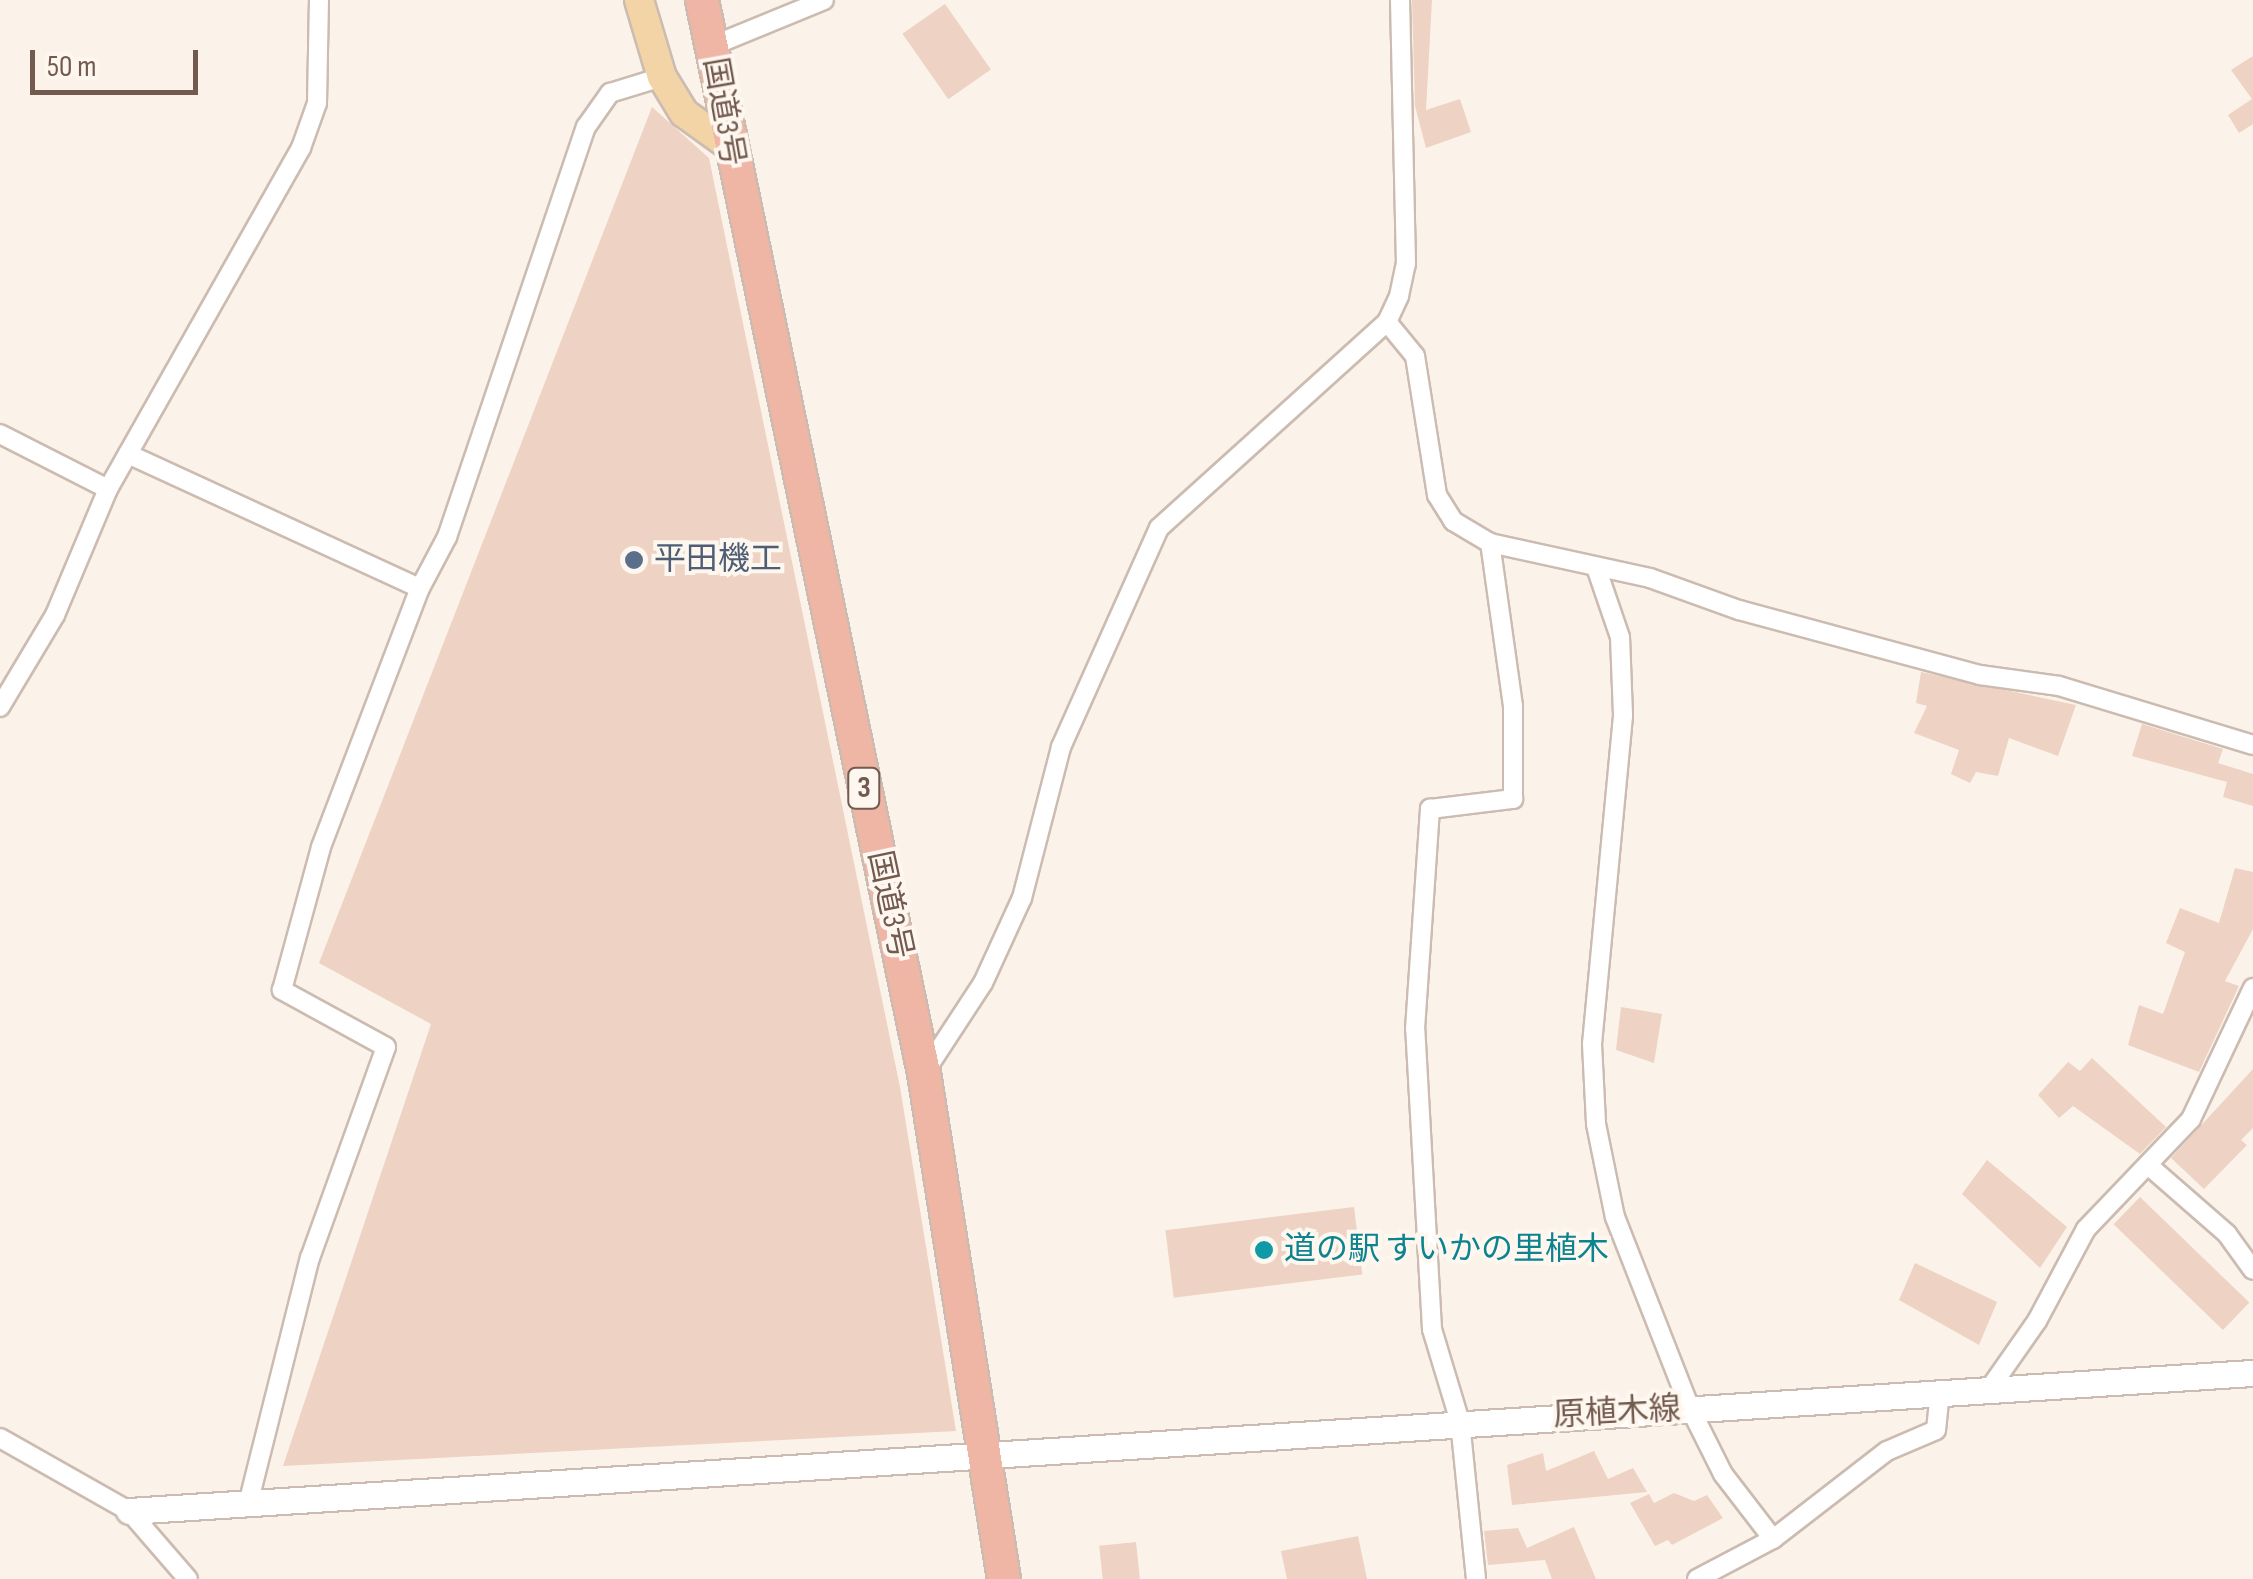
<!DOCTYPE html>
<html>
<head>
<meta charset="utf-8">
<style>
	body { margin:0 }
	#map { position:relative; width:2253px; height:1579px; overflow:hidden; background:#fbf3e9; font-family:"Sofia Sans Condensed","Noto Sans JP",sans-serif }
	div>[style] { position:absolute }
	.building>* { inset:0; background:#eed2c3; transform-origin:0 0 }
	.roads { filter:drop-shadow(2px 0 #ccbbb0) drop-shadow(-2px 0 #ccbbb0) drop-shadow(0 2px #ccbbb0) drop-shadow(0 -2px #ccbbb0) }
	.street>* { height:18px; margin:-9px; padding:0 9px; transform-origin:9px; border-radius:9px; background:#fff }
	.secondary>* { height:25px; margin:-12.5px; padding:0 12.5px; transform-origin:12.5px; border-radius:12.5px; background:#fff }
	.primary>* { height:28px; margin:-14px; padding:0 14px; transform-origin:14px; border-radius:14px; background:#f3d4a7 }
	.highway>* { height:32px; margin:-16px; padding:0 16px; transform-origin:16px; border-radius:16px; background:#efb6a5 }
	.dots>* { width:28px; height:28px; translate:-50% -50%; box-sizing:border-box; border:5px solid #fef7ef; border-radius:50% }
	span { translate:-50% -50%; white-space:nowrap; text-align:center; line-height:1.15; -webkit-text-stroke:8px #fef7ef; paint-order:stroke }
	.shield-label span { padding:2px 8px; background:#fef7ef; border:2px solid; border-radius:8px; -webkit-text-stroke-width:0 }
	.shield-label { font-size:30px; color:#735a4f; font-weight:700 }
	.street-label { font-size:32px; color:#735a4f }
	.service-label { font-size:32px; color:#4e5e75 }
	.left { translate:0 -50%; text-align:left }
	.culture-label { font-size:32px; color:#0d838f }
	.scale { position:absolute; left:30px; top:50px; width:168px; height:45px; box-sizing:border-box; border:5px solid #735a4f; border-top:0; padding-left:12px; font-size:30px; line-height:35px; white-space:nowrap; color:#735a4f; -webkit-text-stroke:8px #fef7ef; paint-order:stroke }
</style>
</head>
<body>
<div id="map">
	<div class="building">
		<i style="clip-path:polygon(1412px 0,1432px 0,1426px 110px,1460px 99px,1471px 132px,1426px 148px,1415px 106px)"></i>
		<i style="left:945px;top:4px;width:80px;height:52px;rotate:55deg"></i>
		<i style="clip-path:polygon(2253px 56px,2253px 124px,2239px 133px,2228px 115px,2252px 99px,2231px 70px)"></i>
		<i style="clip-path:polygon(652px 107px,709px 158px,900px 1087px,956px 1431px,283px 1466px,431px 1024px,319px 963px)"></i>
		<i style="clip-path:polygon(1921px 672px,2076px 705px,2058px 756px,2009px 738px,1998px 776px,1976px 772px,1970px 783px,1951px 774px,1959px 750px,1914px 733px,1927px 706px,1916px 703px)"></i>
		<i style="clip-path:polygon(2142px 724px,2223px 749px,2218px 763px,2253px 774px,2253px 806px,2223px 797px,2227px 782px,2132px 756px)"></i>
		<i style="clip-path:polygon(2235px 868px,2253px 872px,2253px 929px,2225px 981px,2239px 986px,2199px 1072px,2128px 1045px,2139px 1005px,2163px 1014px,2185px 952px,2166px 943px,2180px 908px,2219px 923px)"></i>
		<i style="clip-path:polygon(1621px 1007px,1662px 1014px,1654px 1063px,1616px 1050px)"></i>
		<i style="clip-path:polygon(2092px 1058px,2166px 1127px,2140px 1154px,2073px 1106px,2059px 1118px,2038px 1095px,2068px 1062px,2080px 1071px)"></i>
		<i style="clip-path:polygon(2253px 1069px,2253px 1128px,2241px 1140px,2247px 1145px,2204px 1189px,2171px 1158px)"></i>
		<i style="clip-path:polygon(1987px 1160px,2067px 1227px,2040px 1268px,1962px 1194px)"></i>
		<i style="left:2140px;top:1197px;width:152px;height:38px;rotate:44deg"></i>
		<i style="left:1354px;top:1207px;width:68px;height:190px;rotate:83deg"></i>
		<i style="clip-path:polygon(1915px 1263px,1997px 1302px,1979px 1345px,1899px 1300px)"></i>
		<i style="clip-path:polygon(1594px 1451px,1608px 1479px,1633px 1468px,1647px 1492px,1512px 1505px,1507px 1465px,1543px 1453px,1546px 1471px)"></i>
		<i style="clip-path:polygon(1674px 1493px,1694px 1501px,1707px 1495px,1723px 1518px,1672px 1545px,1668px 1540px,1655px 1546px,1630px 1503px,1649px 1494px,1654px 1503px)"></i>
		<i style="clip-path:polygon(1574px 1527px,1596px 1579px,1552px 1579px,1545px 1560px,1488px 1565px,1484px 1531px,1518px 1528px,1527px 1548px)"></i>
		<i style="clip-path:polygon(1358px 1536px,1367px 1579px,1287px 1579px,1281px 1551px)"></i>
		<i style="left:1136px;top:1542px;width:37px;height:37px;rotate:84deg"></i>
	</div>
	<div class="roads">
		<div class="street">
			<i style="left:712px;top:46px;width:121px;rotate:-22.3deg"></i>
			<i style="left:1387px;top:322px;width:44px;rotate:50.5deg"></i>
			<i style="left:1415px;top:356px;width:141px;rotate:81deg"></i>
			<i style="left:1437px;top:495px;width:31px;rotate:58deg"></i>
			<i style="left:1453px;top:521px;width:43px;rotate:30.7deg"></i>
			<i style="left:1490px;top:543px;width:164px;rotate:12.3deg"></i>
			<i style="left:1650px;top:578px;width:95px;rotate:19.8deg"></i>
			<i style="left:1739px;top:610px;width:250px;rotate:15.1deg"></i>
			<i style="left:1980px;top:675px;width:80px;rotate:7.9deg"></i>
			<i style="left:2059px;top:686px;width:203px;rotate:16.9deg"></i>
			<i style="left:0;top:434px;width:121px;rotate:27deg"></i>
			<i style="left:128px;top:454px;width:321px;rotate:24.7deg"></i>
			<i style="left:1597px;top:570px;width:71px;rotate:71.1deg"></i>
			<i style="left:1620px;top:637px;width:79px;rotate:87.8deg"></i>
			<i style="left:1623px;top:716px;width:329px;rotate:95.4deg"></i>
			<i style="left:1592px;top:1044px;width:80px;rotate:87.1deg"></i>
			<i style="left:1596px;top:1124px;width:95px;rotate:78.5deg"></i>
			<i style="left:1615px;top:1217px;width:205px;rotate:68.6deg"></i>
			<i style="left:1690px;top:1408px;width:74px;rotate:63.4deg"></i>
			<i style="left:1723px;top:1474px;width:82px;rotate:52.4deg"></i>
			<i style="left:0;top:707px;width:107px;rotate:-59.1deg"></i>
			<i style="left:55px;top:615px;width:137px;rotate:-67.2deg"></i>
			<i style="left:108px;top:489px;width:392px;rotate:-60.5deg"></i>
			<i style="left:301px;top:148px;width:48px;rotate:-70.4deg"></i>
			<i style="left:317px;top:103px;width:103px;rotate:-88.9deg"></i>
			<i style="left:924px;top:1073px;width:108px;rotate:-56.8deg"></i>
			<i style="left:983px;top:983px;width:94px;rotate:-65.4deg"></i>
			<i style="left:1022px;top:898px;width:156px;rotate:-75.5deg"></i>
			<i style="left:1061px;top:747px;width:240px;rotate:-65.9deg"></i>
			<i style="left:1159px;top:528px;width:307px;rotate:-42.1deg"></i>
			<i style="left:1387px;top:322px;width:29px;rotate:-65deg"></i>
			<i style="left:1399px;top:296px;width:33px;rotate:-78deg"></i>
			<i style="left:1406px;top:264px;width:264px;rotate:-91.3deg"></i>
			<i style="left:2148px;top:1165px;width:105px;rotate:41.1deg"></i>
			<i style="left:2227px;top:1234px;width:44px;rotate:54.2deg"></i>
			<i style="left:1990px;top:1388px;width:82px;rotate:-55deg"></i>
			<i style="left:2037px;top:1321px;width:104px;rotate:-62deg"></i>
			<i style="left:2086px;top:1229px;width:152px;rotate:-46.3deg"></i>
			<i style="left:2191px;top:1119px;width:145px;rotate:-64.7deg"></i>
			<i style="left:0;top:1438px;width:148px;rotate:29.5deg"></i>
			<i style="left:129px;top:1511px;width:90px;rotate:49.1deg"></i>
			<i style="left:248px;top:1504px;width:254px;rotate:-75.9deg"></i>
			<i style="left:310px;top:1258px;width:224px;rotate:-70.2deg"></i>
			<i style="left:386px;top:1047px;width:119px;rotate:-151.3deg"></i>
			<i style="left:282px;top:990px;width:148px;rotate:-74.7deg"></i>
			<i style="left:321px;top:847px;width:277px;rotate:-69.1deg"></i>
			<i style="left:420px;top:588px;width:58px;rotate:-62.1deg"></i>
			<i style="left:447px;top:537px;width:433px;rotate:-71.3deg"></i>
			<i style="left:586px;top:127px;width:42px;rotate:-54.8deg"></i>
			<i style="left:610px;top:93px;width:54px;rotate:-17.1deg"></i>
			<i style="left:1476px;top:1579px;width:158px;rotate:-95.8deg"></i>
			<i style="left:1460px;top:1422px;width:97px;rotate:-106.8deg"></i>
			<i style="left:1432px;top:1329px;width:300px;rotate:-93.2deg"></i>
			<i style="left:1415px;top:1029px;width:221px;rotate:-86.1deg"></i>
			<i style="left:1430px;top:809px;width:84px;rotate:-6.9deg"></i>
			<i style="left:1513px;top:799px;width:93px;rotate:-90deg"></i>
			<i style="left:1513px;top:706px;width:165px;rotate:-98deg"></i>
			<i style="left:1697px;top:1579px;width:86px;rotate:-27.8deg"></i>
			<i style="left:1773px;top:1539px;width:144px;rotate:-37.7deg"></i>
			<i style="left:1887px;top:1451px;width:53px;rotate:-23.2deg"></i>
			<i style="left:1936px;top:1430px;width:36px;rotate:-84deg"></i>
		</div>
		<div class="secondary">
			<i style="left:129px;top:1511px;width:2128px;rotate:-3.72deg"></i>
		</div>
		<div class="primary">
			<i style="left:639px;top:0;width:80px;rotate:73.4deg"></i>
			<i style="left:662px;top:77px;width:42px;rotate:58.6deg"></i>
			<i style="left:684px;top:113px;width:53px;rotate:35.8deg"></i>
		</div>
		<div class="highway">
			<i style="left:702px;top:0;width:1096px;rotate:78.31deg"></i>
			<i style="left:924px;top:1073px;width:512px;rotate:81.02deg"></i>
		</div>
	</div>
	<div class="dots">
		<i style="left:634px;top:560px;background:#5c6f8a"></i>
		<i style="left:1264px;top:1250px;background:#0f9aa8"></i>
	</div>
	<div class="shield-label">
		<span style="left:864px;top:788px">3</span>
	</div>
	<div class="street-label">
		<span style="left:723px;top:112px;rotate:80deg">国道3号</span>
		<span style="left:889px;top:905px;rotate:78deg">国道3号</span>
		<span style="left:1617px;top:1413px;rotate:-3deg">原植木線</span>
	</div>
	<div class="service-label">
		<span class="left" style="left:654px;top:560px">平田機工</span>
	</div>
	<div class="culture-label">
		<span class="left" style="left:1284px;top:1250px">道の駅 すいかの里植木</span>
	</div>
	<div class="scale">50 m</div>
</div>
</body>
</html>
